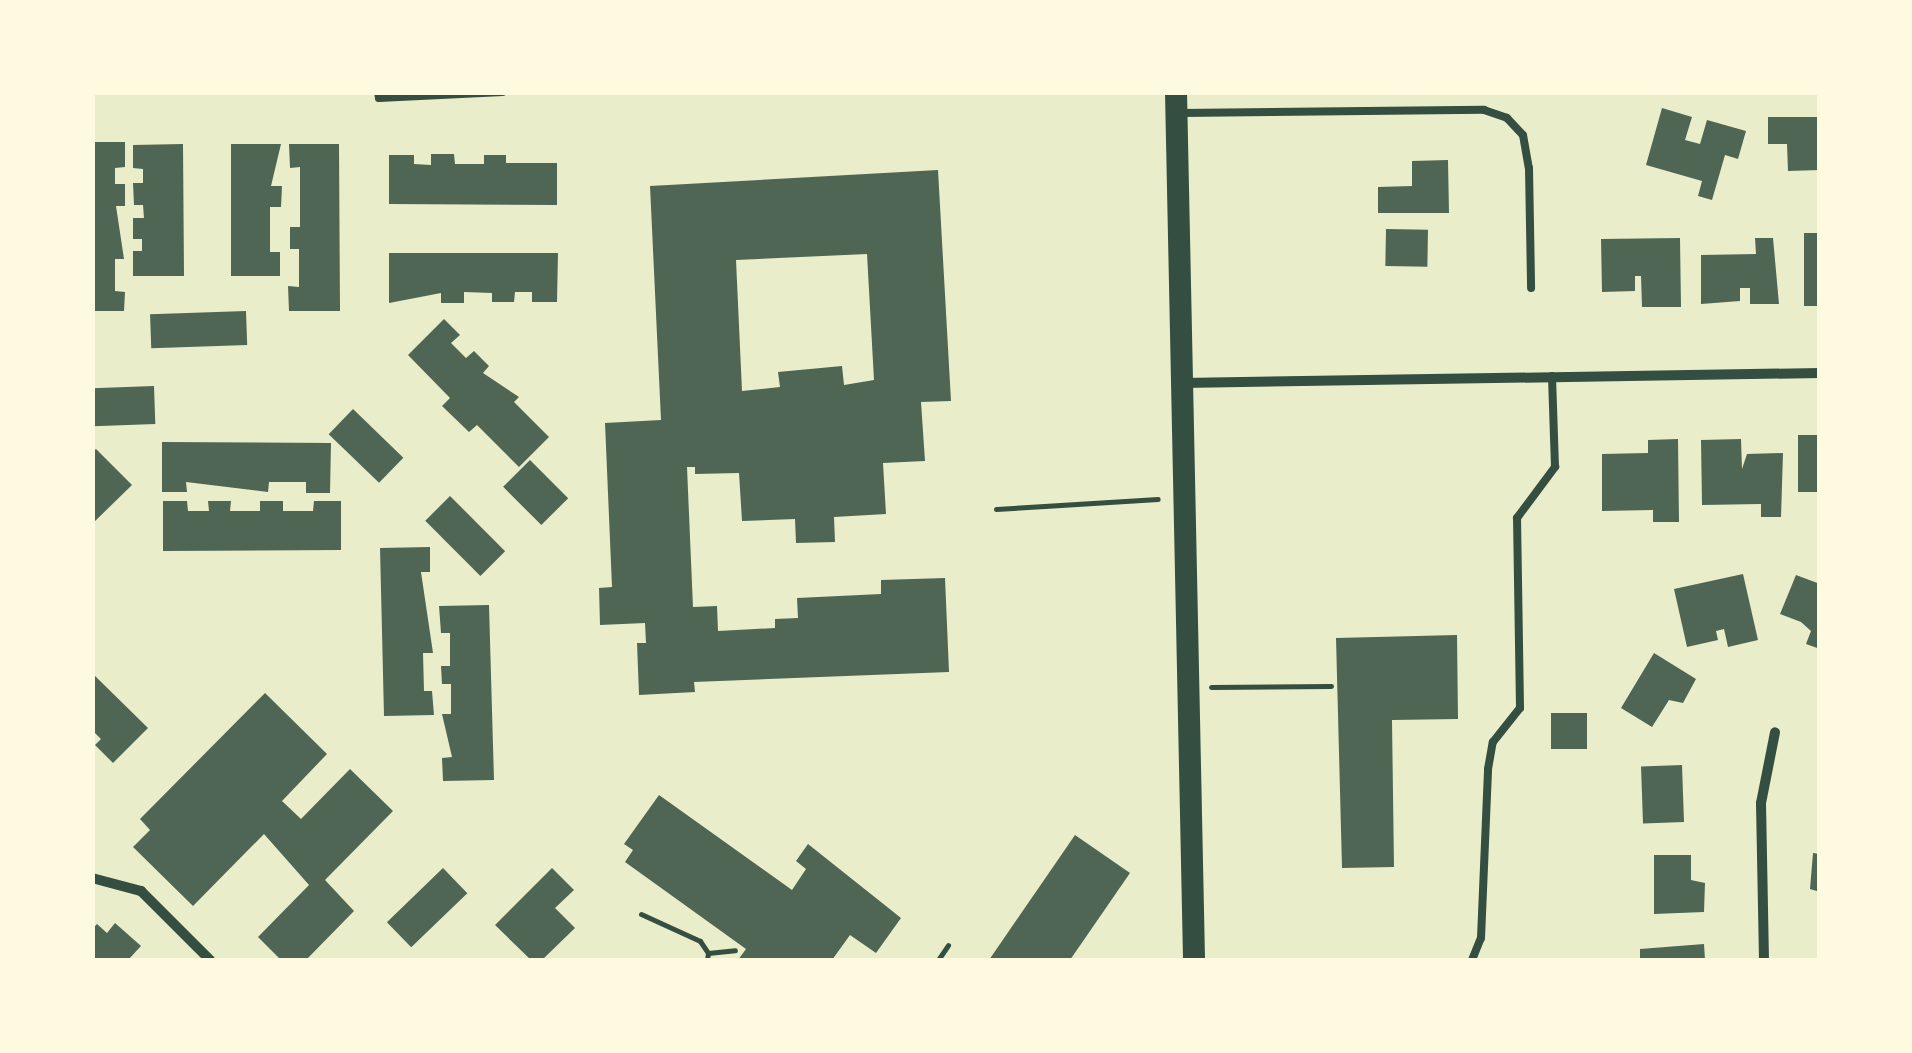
<!DOCTYPE html>
<html>
<head>
<meta charset="utf-8">
<style>
	body { margin:0 }
	#map { position:relative; width:1912px; height:1053px; overflow:hidden; background:#e9edc9; font-family:Commissioner,sans-serif }
	div>[style] { position:absolute }
	.building>* { inset:0; background:#4f6655; transform-origin:0 0 }
	.path>* { height:5px; margin:-2.5px; padding:0 2.5px; transform-origin:2.5px; border-radius:2.5px; background:#344e41 }
	.service>* { height:8px; margin:-4px; padding:0 4px; transform-origin:4px; border-radius:4px; background:#344e41 }
	.minor>* { height:10px; margin:-5px; padding:0 5px; transform-origin:5px; border-radius:5px; background:#344e41 }
	.primary>* { height:22px; margin:-11px; padding:0 11px; transform-origin:11px; border-radius:11px; background:#344e41 }
	span { translate:-50% -50%; white-space:nowrap; text-align:center; line-height:1.15; -webkit-text-stroke:10px #fefae0; paint-order:stroke }
	.frame { position:absolute; inset:0; border:95px solid #fefae0; pointer-events:none }
</style>
</head>
<body>
<div id="map">
	<div class="building">
		<i style="clip-path:polygon(1662px 108px,1692px 117px,1685px 140px,1700px 144px,1707px 120px,1746px 131px,1738px 159px,1725px 155px,1712px 200px,1698px 196px,1702px 181px,1646px 165px)"></i>
		<i style="clip-path:polygon(1768px 117px,1819px 117px,1820px 170px,1788px 171px,1787px 144px,1768px 144px)"></i>
		<i style="clip-path:polygon(92px 142px,125px 142px,125px 167px,115px 168px,115px 184px,125px 184px,125px 206px,116px 206px,124px 259px,115px 259px,115px 291px,125px 292px,124px 311px,92px 311px)"></i>
		<i style="clip-path:polygon(183px 144px,184px 276px,133px 276px,133px 251px,142px 251px,142px 239px,133px 239px,133px 218px,144px 218px,143px 205px,134px 205px,133px 183px,143px 183px,143px 169px,133px 168px,133px 145px)"></i>
		<i style="clip-path:polygon(231px 144px,281px 144px,271px 186px,282px 186px,281px 207px,270px 207px,270px 252px,280px 252px,280px 276px,231px 276px)"></i>
		<i style="clip-path:polygon(289px 144px,339px 144px,340px 311px,289px 311px,288px 286px,299px 287px,299px 249px,290px 249px,290px 227px,300px 227px,300px 167px,290px 168px)"></i>
		<i style="clip-path:polygon(431px 154px,454px 154px,455px 164px,484px 164px,484px 155px,506px 155px,506px 163px,557px 163px,557px 205px,389px 204px,389px 155px,414px 155px,414px 164px,431px 165px)"></i>
		<i style="clip-path:polygon(1448px 160px,1449px 213px,1378px 213px,1378px 187px,1412px 186px,1412px 161px)"></i>
		<i style="clip-path:polygon(evenodd,938px 170px,951px 401px,921px 402px,925px 461px,883px 463px,886px 514px,834px 517px,835px 542px,796px 543px,795px 519px,742px 521px,739px 473px,695px 474px,695px 467px,687px 467px,693px 607px,717px 606px,718px 631px,775px 628px,775px 619px,798px 618px,797px 598px,881px 594px,881px 580px,945px 578px,949px 672px,694px 682px,695px 692px,639px 695px,637px 643px,646px 643px,645px 623px,600px 625px,599px 588px,612px 587px,605px 423px,661px 420px,650px 186px,938px 170px,867px 254px,874px 380px,844px 385px,842px 366px,778px 372px,780px 387px,742px 391px,736px 260px,867px 254px)"></i>
		<i style="left:1386px;top:229px;width:42px;height:37px;rotate:1deg"></i>
		<i style="left:1804px;top:233px;width:16px;height:73px"></i>
		<i style="clip-path:polygon(1680px 238px,1681px 307px,1642px 307px,1641px 276px,1635px 276px,1635px 291px,1602px 292px,1601px 239px)"></i>
		<i style="clip-path:polygon(1755px 238px,1773px 238px,1779px 304px,1750px 304px,1750px 288px,1740px 288px,1740px 301px,1701px 304px,1701px 255px,1756px 254px)"></i>
		<i style="clip-path:polygon(389px 253px,558px 253px,557px 302px,532px 302px,532px 292px,515px 292px,514px 302px,492px 302px,492px 293px,464px 292px,464px 303px,441px 303px,441px 293px,389px 303px)"></i>
		<i style="left:246px;top:311px;width:34px;height:96px;rotate:88deg"></i>
		<i style="clip-path:polygon(444px 319px,460px 335px,451px 343px,466px 358px,474px 351px,489px 366px,483px 373px,519px 397px,514px 402px,549px 437px,519px 467px,477px 425px,469px 432px,442px 406px,450px 398px,408px 355px)"></i>
		<i style="left:154px;top:386px;width:38px;height:62px;rotate:88deg"></i>
		<i style="left:353px;top:409px;width:70px;height:35px;rotate:44deg"></i>
		<i style="left:1798px;top:435px;width:22px;height:57px"></i>
		<i style="clip-path:polygon(1678px 439px,1679px 522px,1653px 522px,1653px 510px,1602px 511px,1602px 454px,1648px 453px,1648px 440px)"></i>
		<i style="clip-path:polygon(1741px 439px,1742px 469px,1747px 454px,1783px 453px,1781px 517px,1761px 517px,1761px 504px,1702px 505px,1701px 440px)"></i>
		<i style="clip-path:polygon(162px 442px,331px 443px,330px 493px,306px 493px,306px 482px,269px 482px,268px 492px,186px 482px,187px 492px,162px 492px)"></i>
		<i style="clip-path:polygon(96px 449px,132px 485px,92px 524px,92px 452px)"></i>
		<i style="left:530px;top:460px;width:54px;height:38px;rotate:45deg"></i>
		<i style="left:450px;top:496px;width:78px;height:35px;rotate:45deg"></i>
		<i style="clip-path:polygon(163px 501px,187px 501px,188px 511px,209px 511px,208px 501px,231px 501px,230px 511px,260px 511px,260px 501px,283px 501px,283px 511px,313px 511px,314px 501px,341px 501px,341px 550px,163px 551px)"></i>
		<i style="clip-path:polygon(430px 547px,430px 572px,421px 572px,433px 653px,423px 653px,424px 691px,432px 691px,434px 715px,384px 716px,380px 548px)"></i>
		<i style="clip-path:polygon(1743px 574px,1758px 640px,1728px 647px,1724px 629px,1716px 631px,1718px 640px,1687px 647px,1674px 589px)"></i>
		<i style="clip-path:polygon(1796px 575px,1820px 584px,1820px 649px,1806px 644px,1811px 631px,1801px 622px,1780px 614px)"></i>
		<i style="clip-path:polygon(489px 605px,494px 780px,443px 781px,442px 758px,452px 757px,442px 714px,451px 714px,451px 684px,442px 684px,441px 666px,450px 666px,450px 633px,441px 633px,439px 606px)"></i>
		<i style="clip-path:polygon(1457px 635px,1458px 719px,1392px 720px,1394px 867px,1342px 868px,1336px 638px)"></i>
		<i style="clip-path:polygon(1654px 653px,1696px 679px,1683px 703px,1669px 700px,1652px 727px,1621px 708px)"></i>
		<i style="clip-path:polygon(92px 673px,148px 728px,113px 763px,95px 745px,101px 739px,92px 730px)"></i>
		<i style="clip-path:polygon(265px 693px,327px 754px,282px 801px,301px 819px,350px 769px,393px 811px,325px 880px,354px 911px,306px 960px,281px 960px,258px 937px,309px 885px,264px 834px,193px 906px,133px 847px,150px 830px,140px 819px)"></i>
		<i style="left:1587px;top:713px;width:36px;height:36px;rotate:90deg"></i>
		<i style="left:1682px;top:765px;width:57px;height:41px;rotate:88deg"></i>
		<i style="clip-path:polygon(659px 795px,792px 890px,806px 869px,796px 861px,808px 844px,901px 918px,876px 953px,850px 935px,832px 960px,738px 960px,746px 949px,625px 862px,633px 850px,624px 844px)"></i>
		<i style="clip-path:polygon(1075px 835px,1130px 873px,1070px 960px,989px 960px)"></i>
		<i style="clip-path:polygon(1813px 853px,1820px 854px,1820px 892px,1810px 889px)"></i>
		<i style="clip-path:polygon(1654px 855px,1691px 855px,1691px 880px,1705px 883px,1704px 912px,1654px 914px)"></i>
		<i style="left:443px;top:868px;width:35px;height:78px;rotate:46deg"></i>
		<i style="clip-path:polygon(552px 868px,574px 890px,555px 908px,575px 928px,542px 960px,531px 960px,495px 925px)"></i>
		<i style="clip-path:polygon(115px 923px,141px 946px,128px 960px,92px 960px,92px 929px,97px 924px,107px 933px)"></i>
		<i style="clip-path:polygon(1704px 944px,1705px 960px,1640px 960px,1640px 949px)"></i>
	</div>
	<div class="path">
		<i style="left:996px;top:509px;width:162px;rotate:-3.5deg"></i>
		<i style="left:1211px;top:687px;width:120px;rotate:-0.5deg"></i>
		<i style="left:641px;top:914px;width:65px;rotate:24.6deg"></i>
		<i style="left:700px;top:941px;width:14px;rotate:56deg"></i>
		<i style="left:707px;top:960px;width:7px;rotate:-82deg"></i>
		<i style="left:708px;top:953px;width:27px;rotate:-6deg"></i>
		<i style="left:938px;top:960px;width:18px;rotate:-56deg"></i>
	</div>
	<div class="service">
		<i style="left:378px;top:92px;width:6px;rotate:81deg"></i>
		<i style="left:379px;top:98px;width:124px;rotate:-2.8deg"></i>
		<i style="left:1181px;top:113px;width:303px;rotate:-0.6deg"></i>
		<i style="left:1484px;top:110px;width:24px;rotate:19deg"></i>
		<i style="left:1507px;top:118px;width:23px;rotate:47deg"></i>
		<i style="left:1523px;top:135px;width:34px;rotate:80deg"></i>
		<i style="left:1529px;top:168px;width:120px;rotate:89deg"></i>
		<i style="left:1472px;top:960px;width:24px;rotate:-68deg"></i>
		<i style="left:1481px;top:938px;width:169px;rotate:-87.6deg"></i>
		<i style="left:1488px;top:769px;width:27px;rotate:-80deg"></i>
		<i style="left:1493px;top:742px;width:43px;rotate:-51.5deg"></i>
		<i style="left:1520px;top:708px;width:190px;rotate:-90.9deg"></i>
		<i style="left:1517px;top:518px;width:64px;rotate:-53.3deg"></i>
		<i style="left:1555px;top:467px;width:91px;rotate:-91.9deg"></i>
	</div>
	<div class="minor">
		<i style="left:1182px;top:383px;width:638px;rotate:-0.9deg"></i>
		<i style="left:92px;top:878px;width:51px;rotate:14.9deg"></i>
		<i style="left:141px;top:891px;width:98px;rotate:45deg"></i>
		<i style="left:1764px;top:960px;width:157px;rotate:-91.1deg"></i>
		<i style="left:1761px;top:803px;width:72px;rotate:-78.8deg"></i>
	</div>
	<div class="primary">
		<i style="left:1176px;top:92px;width:868px;rotate:88.81deg"></i>
	</div>
	<div class="frame"></div>
</div>
</body>
</html>
